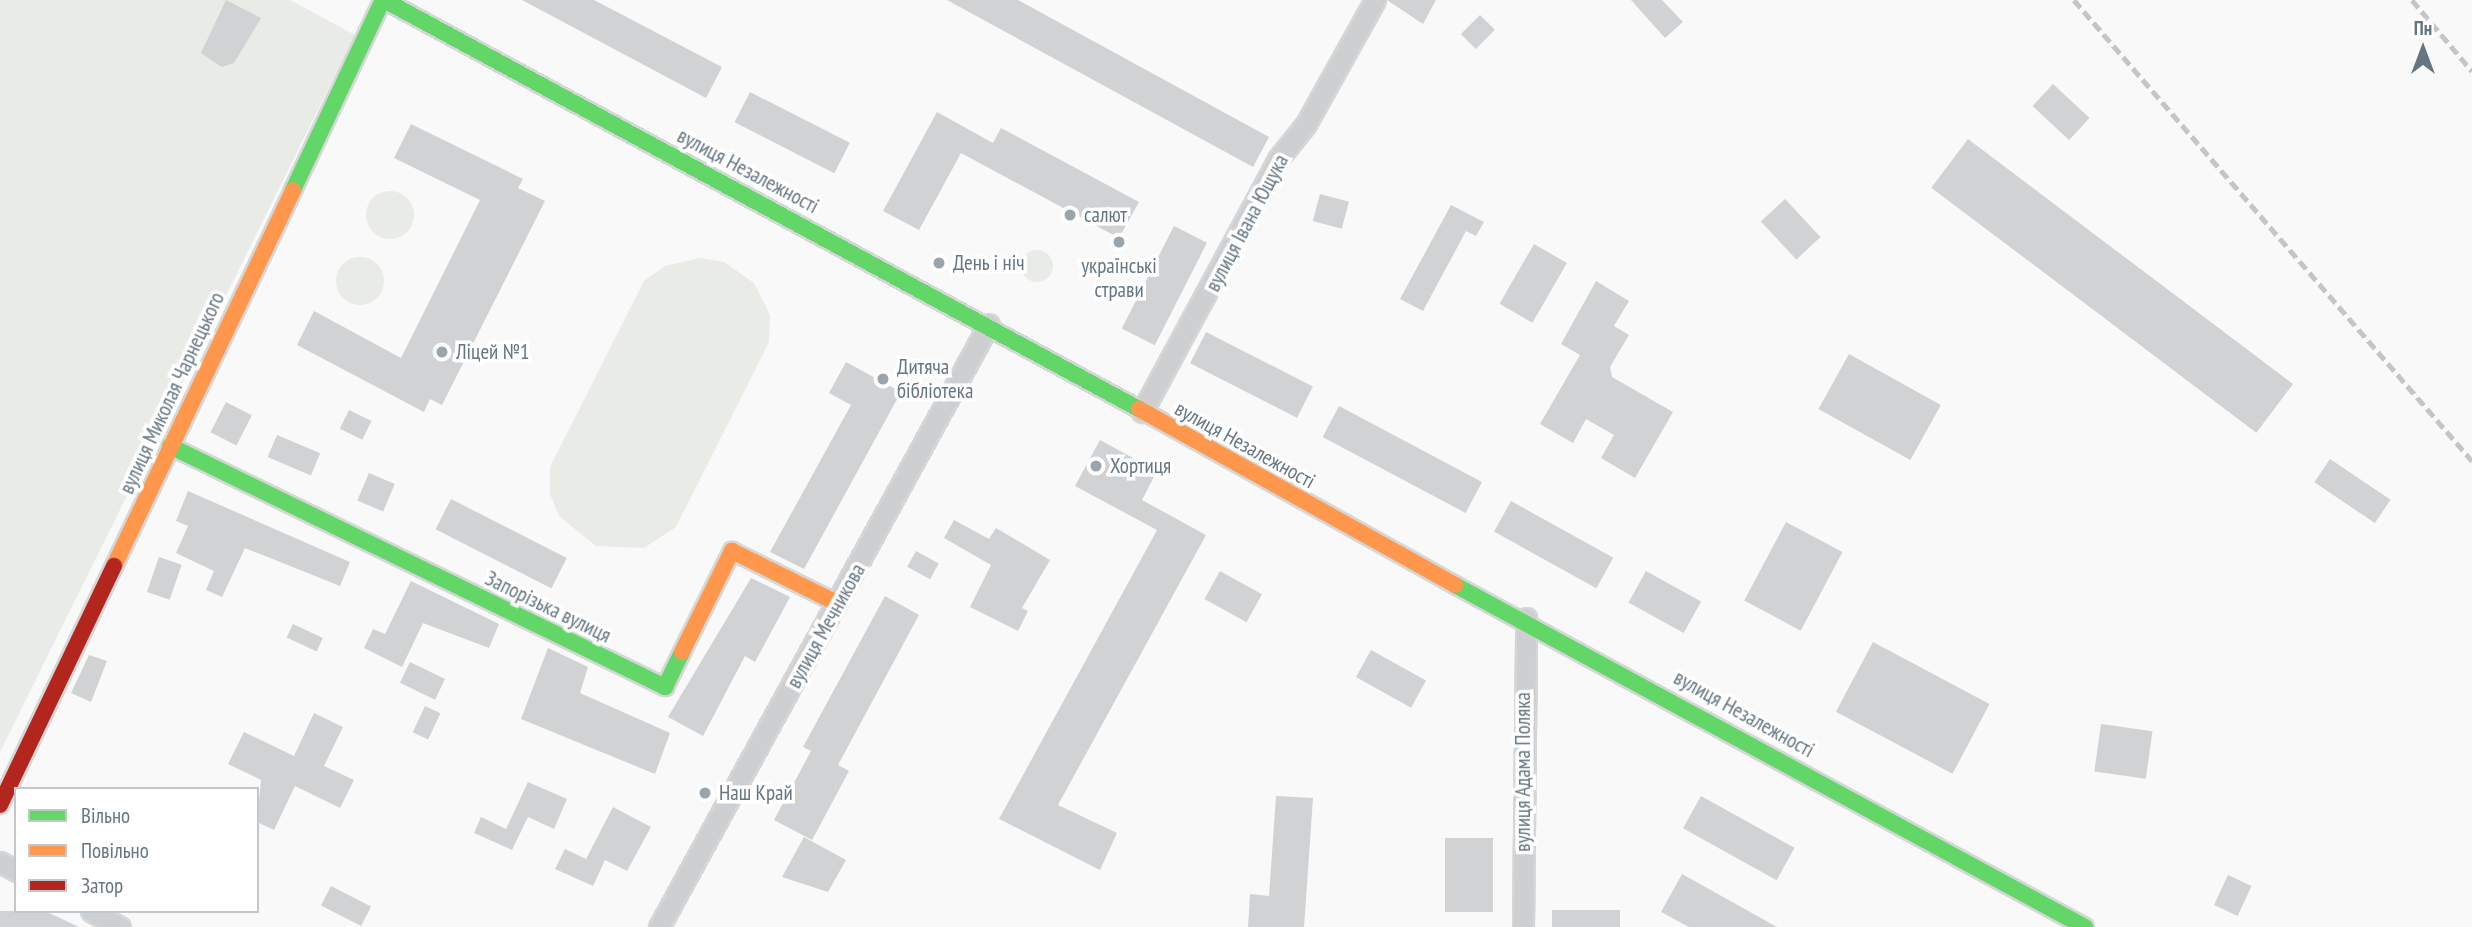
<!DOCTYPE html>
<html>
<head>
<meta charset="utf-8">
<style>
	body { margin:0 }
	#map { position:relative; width:2472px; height:927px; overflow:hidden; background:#f9f9f9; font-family:"PT Sans Narrow",sans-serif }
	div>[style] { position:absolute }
	.green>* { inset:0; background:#e8ebe6 }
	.round { border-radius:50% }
	.building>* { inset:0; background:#d0d2d3; transform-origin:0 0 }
	.roads { filter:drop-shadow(2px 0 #d5d6d7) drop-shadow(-2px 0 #d5d6d7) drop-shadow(0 2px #d5d6d7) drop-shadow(0 -2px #d5d6d7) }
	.street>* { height:19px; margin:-9.5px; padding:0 9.5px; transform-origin:9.5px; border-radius:9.5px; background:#cecfd0 }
	.fast>* { height:16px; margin:-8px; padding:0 8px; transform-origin:8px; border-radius:8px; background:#63d668 }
	.slow>* { height:16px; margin:-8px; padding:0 8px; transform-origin:8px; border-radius:8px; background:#ff974d }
	.jam>* { height:16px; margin:-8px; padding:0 8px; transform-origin:8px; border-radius:8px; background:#b3261e }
	.rail>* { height:5px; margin-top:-2.5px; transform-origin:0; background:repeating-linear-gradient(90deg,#c3c5c6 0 10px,transparent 0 15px) }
	.dots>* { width:19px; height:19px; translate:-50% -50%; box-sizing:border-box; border:4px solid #fff; border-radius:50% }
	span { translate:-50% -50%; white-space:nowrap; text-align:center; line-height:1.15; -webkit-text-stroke:7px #fff; paint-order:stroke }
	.street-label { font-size:21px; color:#657683 }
	.poi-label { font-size:21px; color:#657683 }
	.left { translate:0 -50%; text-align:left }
	.legend { position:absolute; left:14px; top:787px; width:245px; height:126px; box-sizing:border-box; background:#fff; border:2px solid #c1c8cd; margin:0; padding:9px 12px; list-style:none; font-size:21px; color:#657683 }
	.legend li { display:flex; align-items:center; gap:14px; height:35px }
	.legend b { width:35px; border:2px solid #c1c8cd }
	.north { position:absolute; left:2388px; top:14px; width:70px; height:70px; -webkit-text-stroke:5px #fff; paint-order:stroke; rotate:0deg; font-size:19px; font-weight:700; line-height:28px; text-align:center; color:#657683 }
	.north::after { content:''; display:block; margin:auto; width:24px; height:32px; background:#657683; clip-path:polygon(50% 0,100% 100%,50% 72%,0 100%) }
</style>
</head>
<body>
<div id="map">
	<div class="green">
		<i style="clip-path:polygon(0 0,290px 0,355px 35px,0 752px)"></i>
		<i class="round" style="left:366px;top:191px;width:48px;height:48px"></i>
		<i class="round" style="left:1021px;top:250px;width:32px;height:32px"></i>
		<i class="round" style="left:336px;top:257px;width:48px;height:48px"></i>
		<i style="clip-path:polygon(700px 258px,724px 262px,754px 283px,770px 315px,769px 342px,676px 527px,644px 548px,596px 546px,559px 516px,550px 494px,550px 467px,644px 281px,665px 266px)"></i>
	</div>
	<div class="building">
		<i style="clip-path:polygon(226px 0,261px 18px,234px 63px,222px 67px,201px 53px)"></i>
		<i style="clip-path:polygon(522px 0,594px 0,722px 67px,706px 98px)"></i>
		<i style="clip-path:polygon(947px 0,1018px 0,1269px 137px,1253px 167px)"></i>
		<i style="clip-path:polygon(1387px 0,1436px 0,1423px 24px)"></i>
		<i style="clip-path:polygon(1631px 0,1662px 0,1683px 22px,1665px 38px)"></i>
		<i style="left:1480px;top:15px;width:21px;height:27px;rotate:45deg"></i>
		<i style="left:2053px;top:84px;width:50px;height:30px;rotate:43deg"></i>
		<i style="left:750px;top:92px;width:112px;height:34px;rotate:27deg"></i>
		<i style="clip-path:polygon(937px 112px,993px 143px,1001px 128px,1139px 202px,1119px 238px,961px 153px,919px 230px,883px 211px)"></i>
		<i style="clip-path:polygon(411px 124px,523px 179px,518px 188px,545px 201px,442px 405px,430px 399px,424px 412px,297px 345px,314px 311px,401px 358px,480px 200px,394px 158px)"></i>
		<i style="left:1968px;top:139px;width:407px;height:61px;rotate:37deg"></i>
		<i style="left:1320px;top:194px;width:30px;height:28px;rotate:15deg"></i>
		<i style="left:1785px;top:199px;width:52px;height:33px;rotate:47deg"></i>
		<i style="clip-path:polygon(1451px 205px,1484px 222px,1476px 236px,1466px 231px,1423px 311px,1400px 299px)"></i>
		<i style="left:1174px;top:226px;width:37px;height:115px;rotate:27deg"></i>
		<i style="left:1534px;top:244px;width:38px;height:69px;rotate:30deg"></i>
		<i style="clip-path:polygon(1596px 281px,1629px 301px,1614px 326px,1629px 335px,1610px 367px,1612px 377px,1673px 412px,1635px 478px,1601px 458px,1614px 435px,1586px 419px,1573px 443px,1540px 424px,1580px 355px,1561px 344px)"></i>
		<i style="left:1206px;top:332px;width:120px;height:35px;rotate:27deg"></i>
		<i style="left:1849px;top:354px;width:105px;height:63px;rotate:29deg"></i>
		<i style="clip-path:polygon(846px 362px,901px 392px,804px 569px,770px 552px,851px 405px,829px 393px)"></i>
		<i style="left:226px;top:402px;width:29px;height:34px;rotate:27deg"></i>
		<i style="left:1339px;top:406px;width:162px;height:35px;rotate:28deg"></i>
		<i style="left:349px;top:410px;width:25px;height:21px;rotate:26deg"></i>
		<i style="left:277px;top:435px;width:47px;height:24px;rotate:23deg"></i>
		<i style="clip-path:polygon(1100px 440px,1157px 471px,1142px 500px,1206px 535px,1058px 805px,1117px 833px,1100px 870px,999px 819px,1157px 530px,1075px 486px)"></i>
		<i style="left:2330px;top:459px;width:73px;height:28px;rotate:34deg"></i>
		<i style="left:369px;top:473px;width:28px;height:30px;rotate:23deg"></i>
		<i style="clip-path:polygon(188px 491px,350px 562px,340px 586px,245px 548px,222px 597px,206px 590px,214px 571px,176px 553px,188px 526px,176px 521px)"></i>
		<i style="left:451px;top:499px;width:130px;height:34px;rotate:27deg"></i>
		<i style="left:1511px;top:501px;width:117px;height:35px;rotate:29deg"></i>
		<i style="clip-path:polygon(954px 520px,989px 539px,996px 528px,1050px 560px,1022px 608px,1028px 611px,1018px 631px,970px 607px,991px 565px,944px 538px)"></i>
		<i style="left:1786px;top:522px;width:64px;height:89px;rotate:28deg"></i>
		<i style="left:916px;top:551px;width:26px;height:18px;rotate:29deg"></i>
		<i style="left:159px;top:557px;width:24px;height:37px;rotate:19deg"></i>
		<i style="left:1220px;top:571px;width:48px;height:32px;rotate:29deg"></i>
		<i style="left:1646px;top:571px;width:63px;height:36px;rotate:29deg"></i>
		<i style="clip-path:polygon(751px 578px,790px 597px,755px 662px,745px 656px,703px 736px,668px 717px)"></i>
		<i style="clip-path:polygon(411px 581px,499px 624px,489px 648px,423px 623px,402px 667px,364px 648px,373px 629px,385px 634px)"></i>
		<i style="clip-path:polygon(885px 596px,919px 615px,838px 765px,849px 771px,812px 840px,774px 820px,811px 751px,803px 747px)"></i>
		<i style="left:293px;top:624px;width:33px;height:15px;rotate:25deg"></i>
		<i style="left:1873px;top:642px;width:132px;height:79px;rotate:28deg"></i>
		<i style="clip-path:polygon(548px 648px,588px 667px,580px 693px,670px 733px,655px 774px,521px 719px)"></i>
		<i style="left:1371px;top:650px;width:63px;height:31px;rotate:29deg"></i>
		<i style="clip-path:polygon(89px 655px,107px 661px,91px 702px,71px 693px)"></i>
		<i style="left:410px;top:662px;width:39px;height:23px;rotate:26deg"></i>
		<i style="left:425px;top:706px;width:17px;height:29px;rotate:25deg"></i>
		<i style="clip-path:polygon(314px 713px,343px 727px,324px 766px,354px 780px,340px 808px,295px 786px,274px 830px,257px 822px,261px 780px,228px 764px,244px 732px,294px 756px)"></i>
		<i style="left:2101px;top:724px;width:52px;height:48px;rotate:8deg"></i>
		<i style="clip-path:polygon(528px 782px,567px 799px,554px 829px,528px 817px,512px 850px,474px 833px,481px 817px,506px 829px)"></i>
		<i style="clip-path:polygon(1276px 796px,1313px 798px,1304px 927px,1248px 927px,1250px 894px,1269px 896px)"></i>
		<i style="left:1701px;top:796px;width:107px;height:37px;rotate:29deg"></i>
		<i style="clip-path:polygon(613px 807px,651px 827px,627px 871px,605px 860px,593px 886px,555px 869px,565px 849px,586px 859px)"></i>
		<i style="clip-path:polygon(804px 837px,846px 860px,828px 892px,782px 877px)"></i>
		<i style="left:1493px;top:838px;width:74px;height:48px;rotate:90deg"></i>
		<i style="clip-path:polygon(1682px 874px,1777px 927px,1689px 927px,1661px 912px)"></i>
		<i style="left:2228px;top:875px;width:26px;height:33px;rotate:25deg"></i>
		<i style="left:331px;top:886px;width:45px;height:22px;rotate:27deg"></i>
		<i style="left:1552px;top:910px;width:68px;height:17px"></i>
		<i style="clip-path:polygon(0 911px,45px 911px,79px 927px,0 927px)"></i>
	</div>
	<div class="roads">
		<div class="street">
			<i style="left:1142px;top:412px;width:287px;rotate:-61.7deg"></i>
			<i style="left:1278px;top:159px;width:45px;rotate:-51.3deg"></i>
			<i style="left:1306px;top:124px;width:142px;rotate:-60.9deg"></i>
			<i style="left:0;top:862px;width:18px;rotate:29deg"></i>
			<i style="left:91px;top:911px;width:33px;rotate:29deg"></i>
			<i style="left:659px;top:927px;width:687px;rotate:-61.31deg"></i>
			<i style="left:1523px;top:927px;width:309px;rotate:-89.4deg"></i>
		</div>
		<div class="fast">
			<i style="left:384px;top:0;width:859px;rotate:28.45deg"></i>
			<i style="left:293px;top:190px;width:210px;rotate:-64.7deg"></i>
			<i style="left:170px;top:446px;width:551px;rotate:25.96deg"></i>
			<i style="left:665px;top:687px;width:39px;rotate:-64deg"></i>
			<i style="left:1455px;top:585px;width:717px;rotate:28.5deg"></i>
		</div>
		<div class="slow">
			<i style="left:1139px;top:409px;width:362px;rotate:29.1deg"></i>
			<i style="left:114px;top:566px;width:416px;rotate:-64.5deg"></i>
			<i style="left:682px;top:652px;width:113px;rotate:-63.7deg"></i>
			<i style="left:732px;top:551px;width:119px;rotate:26.4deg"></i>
		</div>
		<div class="jam">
			<i style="left:0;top:805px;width:265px;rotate:-64.5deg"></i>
		</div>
	</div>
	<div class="rail">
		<i style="left:2074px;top:0;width:609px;rotate:49.19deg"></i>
		<i style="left:2412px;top:0;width:93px;rotate:49.8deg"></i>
	</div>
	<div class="dots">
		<i style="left:1070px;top:215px;background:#99a4ac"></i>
		<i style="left:1119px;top:242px;background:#99a4ac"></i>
		<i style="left:939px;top:263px;background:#99a4ac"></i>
		<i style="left:442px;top:352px;background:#99a4ac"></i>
		<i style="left:883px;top:379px;background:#99a4ac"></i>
		<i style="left:1096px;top:466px;background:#99a4ac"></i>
		<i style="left:705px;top:793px;background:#99a4ac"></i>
	</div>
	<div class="street-label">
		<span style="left:748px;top:171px;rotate:28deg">вулиця Незалежності</span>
		<span style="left:1247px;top:223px;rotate:-62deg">вулиця Івана Ющука</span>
		<span style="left:172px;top:393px;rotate:-65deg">вулиця Миколая Чарнецького</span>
		<span style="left:1245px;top:445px;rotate:29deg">вулиця Незалежності</span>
		<span style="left:548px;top:607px;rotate:26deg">Запорізька вулиця</span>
		<span style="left:826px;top:626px;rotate:-61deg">вулиця Мечникова</span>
		<span style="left:1744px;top:714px;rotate:29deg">вулиця Незалежності</span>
		<span style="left:1523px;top:772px;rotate:-90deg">вулиця Адама Поляка</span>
	</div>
	<div class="poi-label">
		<span class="left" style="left:1084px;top:215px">салют</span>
		<span class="left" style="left:953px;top:263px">День і ніч</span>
		<span style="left:1119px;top:278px">українські<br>страви</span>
		<span class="left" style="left:456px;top:352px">Ліцей №1</span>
		<span class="left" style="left:897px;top:379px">Дитяча<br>бібліотека</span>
		<span class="left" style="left:1110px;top:466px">Хортиця</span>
		<span class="left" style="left:719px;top:793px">Наш Край</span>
	</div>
	<ul class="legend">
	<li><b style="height:9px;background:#63d668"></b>Вільно</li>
	<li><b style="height:9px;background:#ff974d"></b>Повільно</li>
	<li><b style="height:9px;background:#b3261e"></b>Затор</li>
	</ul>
	<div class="north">Пн</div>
</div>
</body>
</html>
